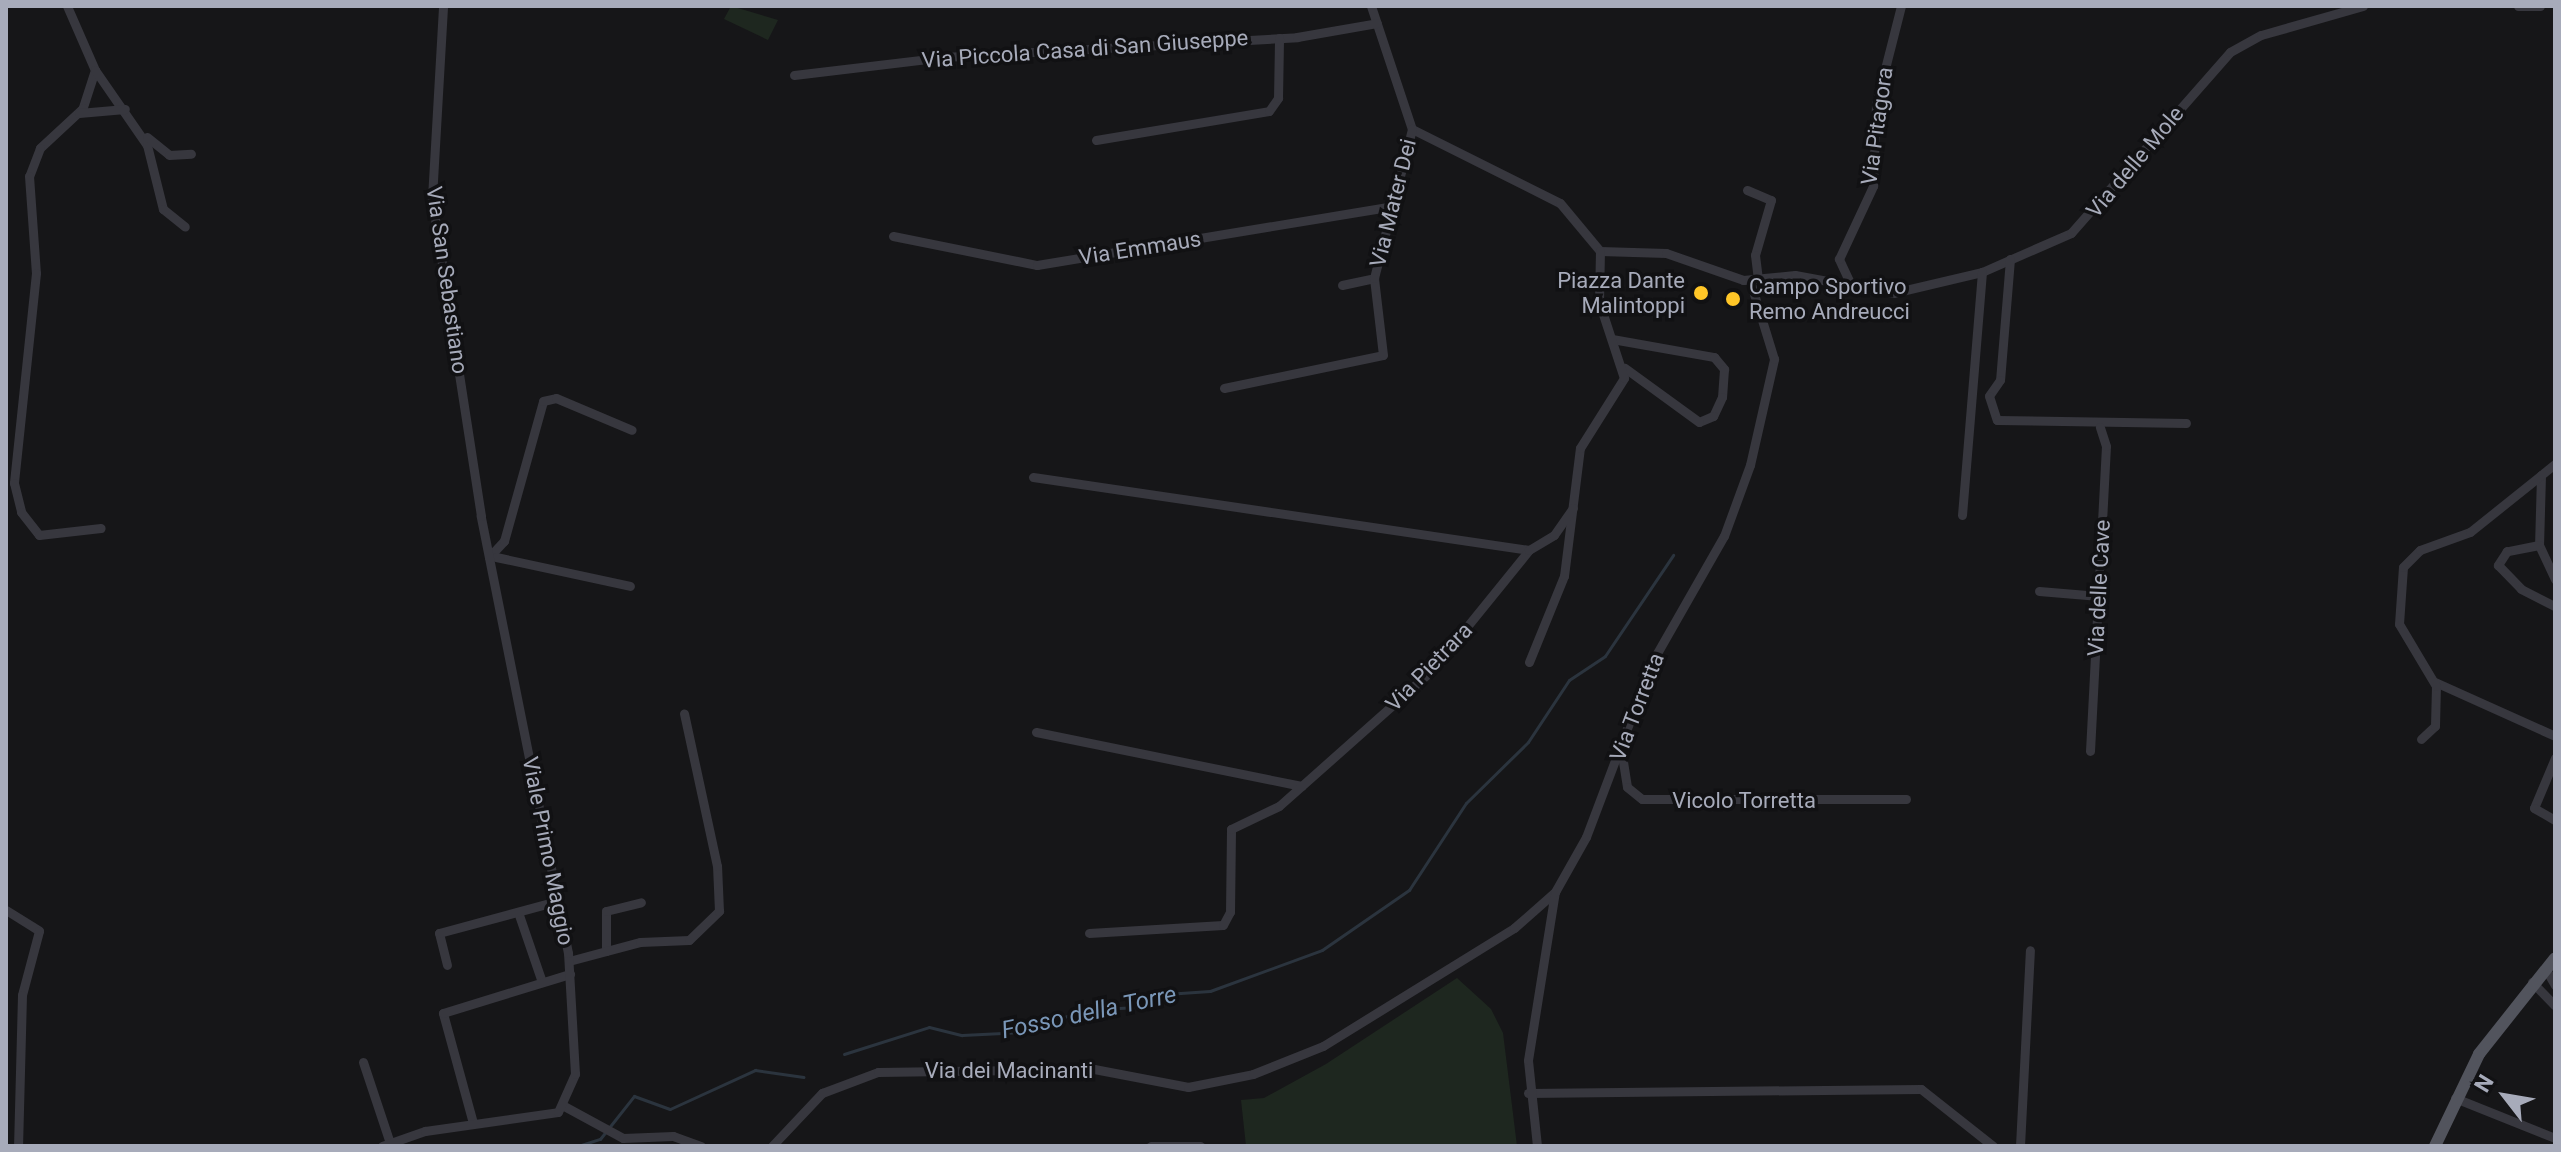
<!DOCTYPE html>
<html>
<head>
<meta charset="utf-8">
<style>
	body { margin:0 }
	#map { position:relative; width:2561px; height:1152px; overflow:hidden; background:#161618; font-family:Roboto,sans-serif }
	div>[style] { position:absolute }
	.green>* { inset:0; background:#1e271f }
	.stream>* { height:3px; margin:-1.5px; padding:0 1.5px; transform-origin:1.5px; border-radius:1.5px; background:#2b343e }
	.minor>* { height:9px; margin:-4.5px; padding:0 4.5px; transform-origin:4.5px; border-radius:4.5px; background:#37373e }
	.major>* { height:12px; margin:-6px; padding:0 6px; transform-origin:6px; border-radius:6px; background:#52545d }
	.dots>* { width:22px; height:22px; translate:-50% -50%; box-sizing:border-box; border:4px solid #111113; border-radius:50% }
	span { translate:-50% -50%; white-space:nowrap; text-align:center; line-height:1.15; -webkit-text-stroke:7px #111113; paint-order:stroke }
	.street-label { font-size:22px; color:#a7abba }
	.poi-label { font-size:22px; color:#a7abba }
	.right { translate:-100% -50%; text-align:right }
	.left { translate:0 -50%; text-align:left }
	.water-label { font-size:24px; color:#7a97b8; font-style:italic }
	.frame { position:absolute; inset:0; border:8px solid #a7abba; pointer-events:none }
	.north { position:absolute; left:2465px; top:1056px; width:80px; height:80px; -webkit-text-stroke:6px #111113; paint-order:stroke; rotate:301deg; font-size:22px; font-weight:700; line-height:32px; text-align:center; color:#a7abba }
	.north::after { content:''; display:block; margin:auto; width:28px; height:36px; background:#a7abba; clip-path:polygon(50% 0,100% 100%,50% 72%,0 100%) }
</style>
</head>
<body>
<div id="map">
	<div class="green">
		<i style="clip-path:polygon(731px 6px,778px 20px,768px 40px,724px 19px)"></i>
		<i style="clip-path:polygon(1457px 978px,1491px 1009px,1503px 1033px,1517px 1146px,1246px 1146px,1241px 1100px,1264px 1098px,1326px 1064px)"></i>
	</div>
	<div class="stream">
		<i style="left:844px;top:1054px;width:89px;rotate:-17.6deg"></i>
		<i style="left:929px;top:1027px;width:34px;rotate:14deg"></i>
		<i style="left:962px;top:1035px;width:60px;rotate:-2.9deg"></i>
		<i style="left:1022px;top:1032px;width:66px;rotate:-19.5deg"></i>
		<i style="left:1084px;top:1010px;width:53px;rotate:-3.2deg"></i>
		<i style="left:1137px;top:1007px;width:18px;rotate:-41deg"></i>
		<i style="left:1151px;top:995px;width:59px;rotate:-3.9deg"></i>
		<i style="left:1210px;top:991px;width:119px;rotate:-20.1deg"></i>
		<i style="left:1322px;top:950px;width:106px;rotate:-34.6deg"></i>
		<i style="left:1409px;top:890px;width:104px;rotate:-56.8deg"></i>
		<i style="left:1466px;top:803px;width:87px;rotate:-44.5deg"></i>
		<i style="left:1528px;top:742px;width:74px;rotate:-56.5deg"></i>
		<i style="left:1569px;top:680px;width:43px;rotate:-33.7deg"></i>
		<i style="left:1605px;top:656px;width:122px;rotate:-56deg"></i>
		<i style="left:578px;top:1146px;width:23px;rotate:-18deg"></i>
		<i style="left:600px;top:1139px;width:55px;rotate:-51.7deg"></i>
		<i style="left:634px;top:1096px;width:38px;rotate:20deg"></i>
		<i style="left:670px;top:1109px;width:94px;rotate:-24.6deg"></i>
		<i style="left:755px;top:1070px;width:49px;rotate:8.3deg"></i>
	</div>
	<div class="minor">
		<i style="left:67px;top:6px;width:70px;rotate:66.4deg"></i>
		<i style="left:95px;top:70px;width:40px;rotate:108deg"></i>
		<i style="left:83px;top:108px;width:59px;rotate:137.1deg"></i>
		<i style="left:40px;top:148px;width:30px;rotate:111deg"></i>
		<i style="left:29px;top:176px;width:97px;rotate:85.9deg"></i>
		<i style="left:36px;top:273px;width:211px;rotate:96deg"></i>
		<i style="left:14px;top:483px;width:30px;rotate:76deg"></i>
		<i style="left:21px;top:512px;width:29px;rotate:52deg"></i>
		<i style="left:39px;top:535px;width:62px;rotate:-6.4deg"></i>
		<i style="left:1371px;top:6px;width:130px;rotate:71.6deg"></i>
		<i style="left:1412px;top:129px;width:165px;rotate:26.6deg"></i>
		<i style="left:1560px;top:203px;width:62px;rotate:50.2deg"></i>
		<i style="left:1600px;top:251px;width:66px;rotate:1.7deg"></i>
		<i style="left:1666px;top:253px;width:82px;rotate:19.3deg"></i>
		<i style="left:1743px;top:280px;width:52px;rotate:-5.5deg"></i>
		<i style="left:1795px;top:275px;width:100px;rotate:10.4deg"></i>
		<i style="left:1893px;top:293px;width:91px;rotate:-13.3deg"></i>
		<i style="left:1982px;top:272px;width:97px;rotate:-23.7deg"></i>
		<i style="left:2071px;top:233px;width:241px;rotate:-48.7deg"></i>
		<i style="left:2230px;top:52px;width:35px;rotate:-29deg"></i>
		<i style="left:2261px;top:35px;width:106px;rotate:-15.9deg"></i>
		<i style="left:2518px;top:6px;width:22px"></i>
		<i style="left:95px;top:70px;width:91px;rotate:55.3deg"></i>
		<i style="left:147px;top:145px;width:66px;rotate:76deg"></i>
		<i style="left:163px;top:209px;width:28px;rotate:39deg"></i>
		<i style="left:794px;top:75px;width:151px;rotate:-6.8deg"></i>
		<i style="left:944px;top:57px;width:354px;rotate:-3.2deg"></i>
		<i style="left:1297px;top:37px;width:81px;rotate:-9.9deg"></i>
		<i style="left:79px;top:113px;width:46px;rotate:-5deg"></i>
		<i style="left:147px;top:137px;width:28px;rotate:39deg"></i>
		<i style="left:169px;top:155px;width:22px;rotate:-3deg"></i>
		<i style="left:1096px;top:140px;width:175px;rotate:-9.5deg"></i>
		<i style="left:1269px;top:111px;width:16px;rotate:-55deg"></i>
		<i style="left:1278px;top:98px;width:60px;rotate:-89deg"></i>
		<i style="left:1747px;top:190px;width:26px;rotate:23deg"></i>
		<i style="left:1771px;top:200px;width:57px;rotate:106.2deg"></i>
		<i style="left:1755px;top:255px;width:23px;rotate:83deg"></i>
		<i style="left:893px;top:236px;width:147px;rotate:11.4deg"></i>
		<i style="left:1037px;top:265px;width:357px;rotate:-9.4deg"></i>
		<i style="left:2010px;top:259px;width:121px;rotate:94.7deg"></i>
		<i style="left:2000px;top:380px;width:19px;rotate:125deg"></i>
		<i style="left:1989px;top:396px;width:25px;rotate:72deg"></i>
		<i style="left:1997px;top:420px;width:189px;rotate:0.9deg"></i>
		<i style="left:1342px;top:285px;width:33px;rotate:-12deg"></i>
		<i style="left:1851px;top:285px;width:29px;rotate:-115deg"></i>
		<i style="left:1839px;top:259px;width:81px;rotate:-65deg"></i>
		<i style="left:1873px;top:186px;width:82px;rotate:-87.9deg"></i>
		<i style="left:1876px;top:104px;width:101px;rotate:-75.7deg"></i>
		<i style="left:1612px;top:339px;width:104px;rotate:10deg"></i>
		<i style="left:1714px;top:357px;width:16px;rotate:50deg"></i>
		<i style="left:1724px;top:369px;width:28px;rotate:94deg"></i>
		<i style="left:1722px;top:397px;width:21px;rotate:115deg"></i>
		<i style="left:1713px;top:416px;width:15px;rotate:157deg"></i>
		<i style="left:1699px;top:422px;width:92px;rotate:-143.9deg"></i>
		<i style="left:1224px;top:388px;width:162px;rotate:-11.7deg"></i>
		<i style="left:1383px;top:355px;width:78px;rotate:-96.7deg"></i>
		<i style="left:1374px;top:278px;width:154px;rotate:-75.7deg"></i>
		<i style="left:2541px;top:475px;width:70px;rotate:91.6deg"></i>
		<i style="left:2539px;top:545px;width:38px;rotate:65deg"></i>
		<i style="left:1033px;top:477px;width:501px;rotate:8.37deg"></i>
		<i style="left:1962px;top:515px;width:244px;rotate:-85.3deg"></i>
		<i style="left:2539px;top:545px;width:33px;rotate:169deg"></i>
		<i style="left:2507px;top:551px;width:17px;rotate:123deg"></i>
		<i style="left:2498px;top:565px;width:33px;rotate:46deg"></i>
		<i style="left:2521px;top:589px;width:38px;rotate:27deg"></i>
		<i style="left:489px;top:557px;width:22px;rotate:-47deg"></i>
		<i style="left:504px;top:541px;width:145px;rotate:-74.4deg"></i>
		<i style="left:543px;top:401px;width:13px;rotate:-13deg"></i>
		<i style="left:556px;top:398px;width:82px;rotate:22.8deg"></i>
		<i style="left:496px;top:557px;width:137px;rotate:12.2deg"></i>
		<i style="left:2039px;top:591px;width:60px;rotate:4.8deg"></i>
		<i style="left:1529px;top:662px;width:93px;rotate:-67.9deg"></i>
		<i style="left:1564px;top:576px;width:129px;rotate:-82.9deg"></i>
		<i style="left:1580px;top:448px;width:83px;rotate:-57.8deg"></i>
		<i style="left:1624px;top:378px;width:80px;rotate:-108.2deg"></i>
		<i style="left:1599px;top:302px;width:51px;rotate:-88.9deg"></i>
		<i style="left:2435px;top:682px;width:132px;rotate:24.2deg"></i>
		<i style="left:1036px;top:732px;width:271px;rotate:11.5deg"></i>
		<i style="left:2421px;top:739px;width:19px;rotate:-43deg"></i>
		<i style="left:2435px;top:726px;width:40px;rotate:-88.6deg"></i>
		<i style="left:2436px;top:686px;width:72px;rotate:-120.8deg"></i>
		<i style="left:2399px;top:624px;width:57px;rotate:-86deg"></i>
		<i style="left:2403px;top:567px;width:24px;rotate:-45deg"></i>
		<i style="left:2420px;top:550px;width:53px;rotate:-19.8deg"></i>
		<i style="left:2470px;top:532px;width:109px;rotate:-38.7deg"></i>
		<i style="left:1621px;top:749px;width:38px;rotate:81deg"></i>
		<i style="left:1627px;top:787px;width:19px;rotate:39deg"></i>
		<i style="left:1642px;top:799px;width:264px"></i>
		<i style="left:2090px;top:751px;width:305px;rotate:-87deg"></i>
		<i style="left:2106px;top:446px;width:20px;rotate:-108deg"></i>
		<i style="left:2555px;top:758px;width:54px;rotate:112.8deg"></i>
		<i style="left:2534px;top:808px;width:24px;rotate:30deg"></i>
		<i style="left:6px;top:910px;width:39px;rotate:32deg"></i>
		<i style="left:39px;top:931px;width:66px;rotate:104.9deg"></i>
		<i style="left:22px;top:995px;width:151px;rotate:91.5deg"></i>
		<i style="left:518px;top:912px;width:74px;rotate:71.1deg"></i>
		<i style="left:1089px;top:933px;width:134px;rotate:-3.4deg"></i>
		<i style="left:1223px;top:925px;width:15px;rotate:-62deg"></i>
		<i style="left:1230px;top:912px;width:83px;rotate:-89.3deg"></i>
		<i style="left:1231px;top:829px;width:53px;rotate:-25.6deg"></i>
		<i style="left:1279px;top:806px;width:203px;rotate:-41.6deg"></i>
		<i style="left:1431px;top:671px;width:156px;rotate:-51deg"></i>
		<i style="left:1529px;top:550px;width:29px;rotate:-31deg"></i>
		<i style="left:1554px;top:535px;width:33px;rotate:-55deg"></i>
		<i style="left:606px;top:951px;width:40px;rotate:-90deg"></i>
		<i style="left:606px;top:911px;width:36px;rotate:-14deg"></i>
		<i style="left:569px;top:961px;width:73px;rotate:-15deg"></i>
		<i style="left:640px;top:942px;width:49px;rotate:-2.3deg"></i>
		<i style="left:689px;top:940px;width:42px;rotate:-44deg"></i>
		<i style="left:719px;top:911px;width:45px;rotate:-92.5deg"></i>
		<i style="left:717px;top:866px;width:156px;rotate:-102.2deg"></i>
		<i style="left:447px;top:965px;width:33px;rotate:-104deg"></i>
		<i style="left:439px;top:933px;width:123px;rotate:-15.1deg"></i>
		<i style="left:2545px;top:968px;width:20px;rotate:60deg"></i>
		<i style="left:2532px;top:982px;width:33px;rotate:46deg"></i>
		<i style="left:363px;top:1062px;width:85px;rotate:71.6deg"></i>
		<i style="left:1528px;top:1093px;width:393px;rotate:-0.6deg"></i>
		<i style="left:1921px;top:1089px;width:92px;rotate:38.4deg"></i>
		<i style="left:2455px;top:1098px;width:108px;rotate:21.8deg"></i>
		<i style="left:564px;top:1106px;width:67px;rotate:28.5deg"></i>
		<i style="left:623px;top:1138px;width:50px;rotate:-2.3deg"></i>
		<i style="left:673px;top:1136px;width:30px;rotate:20deg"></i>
		<i style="left:473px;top:1123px;width:114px;rotate:-105.3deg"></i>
		<i style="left:443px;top:1013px;width:133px;rotate:-17.1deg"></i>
		<i style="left:382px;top:1146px;width:46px;rotate:-19.2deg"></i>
		<i style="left:425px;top:1131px;width:134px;rotate:-8.1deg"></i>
		<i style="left:558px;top:1112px;width:42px;rotate:-65.9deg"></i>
		<i style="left:575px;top:1074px;width:121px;rotate:-93.3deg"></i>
		<i style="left:568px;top:953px;width:446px;rotate:-101.3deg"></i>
		<i style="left:481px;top:516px;width:322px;rotate:-98.8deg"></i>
		<i style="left:432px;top:198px;width:192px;rotate:-86.7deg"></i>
		<i style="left:772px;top:1146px;width:73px;rotate:-46.7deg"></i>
		<i style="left:822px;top:1093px;width:60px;rotate:-20.6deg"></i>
		<i style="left:878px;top:1072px;width:216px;rotate:-0.8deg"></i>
		<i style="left:1094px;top:1069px;width:96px;rotate:10.8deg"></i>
		<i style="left:1188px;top:1087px;width:66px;rotate:-11.3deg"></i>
		<i style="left:1253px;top:1074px;width:75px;rotate:-21.8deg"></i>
		<i style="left:1323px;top:1046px;width:225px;rotate:-31.7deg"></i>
		<i style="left:1514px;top:928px;width:55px;rotate:-41.3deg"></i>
		<i style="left:1151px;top:1146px;width:49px"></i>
		<i style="left:1537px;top:1146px;width:86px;rotate:-96deg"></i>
		<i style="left:1528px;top:1060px;width:170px;rotate:-80.9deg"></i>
		<i style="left:1555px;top:892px;width:63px;rotate:-60.6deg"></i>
		<i style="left:1586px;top:837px;width:187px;rotate:-69.3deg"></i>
		<i style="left:1652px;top:662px;width:145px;rotate:-60.3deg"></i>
		<i style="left:1724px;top:536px;width:76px;rotate:-69.9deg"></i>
		<i style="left:1750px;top:465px;width:109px;rotate:-77.2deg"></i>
		<i style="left:1774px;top:359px;width:82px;rotate:-107.1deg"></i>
		<i style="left:2020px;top:1146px;width:196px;rotate:-87.1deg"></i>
	</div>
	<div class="major">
		<i style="left:2435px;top:1146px;width:102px;rotate:-64.4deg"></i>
		<i style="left:2479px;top:1054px;width:122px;rotate:-51.6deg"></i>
	</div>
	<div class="dots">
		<i style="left:1701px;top:293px;background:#ffc627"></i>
		<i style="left:1733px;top:299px;background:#ffc627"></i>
	</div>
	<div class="street-label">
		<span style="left:1085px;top:49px;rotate:-4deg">Via Piccola Casa di San Giuseppe</span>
		<span style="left:1877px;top:126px;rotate:-82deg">Via Pitagora</span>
		<span style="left:2135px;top:162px;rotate:-50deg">Via delle Mole</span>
		<span style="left:1393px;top:203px;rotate:-76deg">Via Mater Dei</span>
		<span style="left:1140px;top:248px;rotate:-9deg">Via Emmaus</span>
		<span style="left:447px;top:280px;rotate:82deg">Via San Sebastiano</span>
		<span style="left:2099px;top:588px;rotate:-87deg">Via delle Cave</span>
		<span style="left:1429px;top:667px;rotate:-46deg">Via Pietrara</span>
		<span style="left:1637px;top:707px;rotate:-69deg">Via Torretta</span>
		<span style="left:1744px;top:801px">Vicolo Torretta</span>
		<span style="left:548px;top:851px;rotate:79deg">Viale Primo Maggio</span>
		<span style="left:1009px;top:1071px">Via dei Macinanti</span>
	</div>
	<div class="poi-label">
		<span class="right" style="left:1685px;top:293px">Piazza Dante<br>Malintoppi</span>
		<span class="left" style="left:1749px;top:299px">Campo Sportivo<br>Remo Andreucci</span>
	</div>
	<div class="water-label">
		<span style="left:1089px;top:1013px;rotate:-12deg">Fosso della Torre</span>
	</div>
	<div class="frame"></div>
	<div class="north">N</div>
</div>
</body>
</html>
